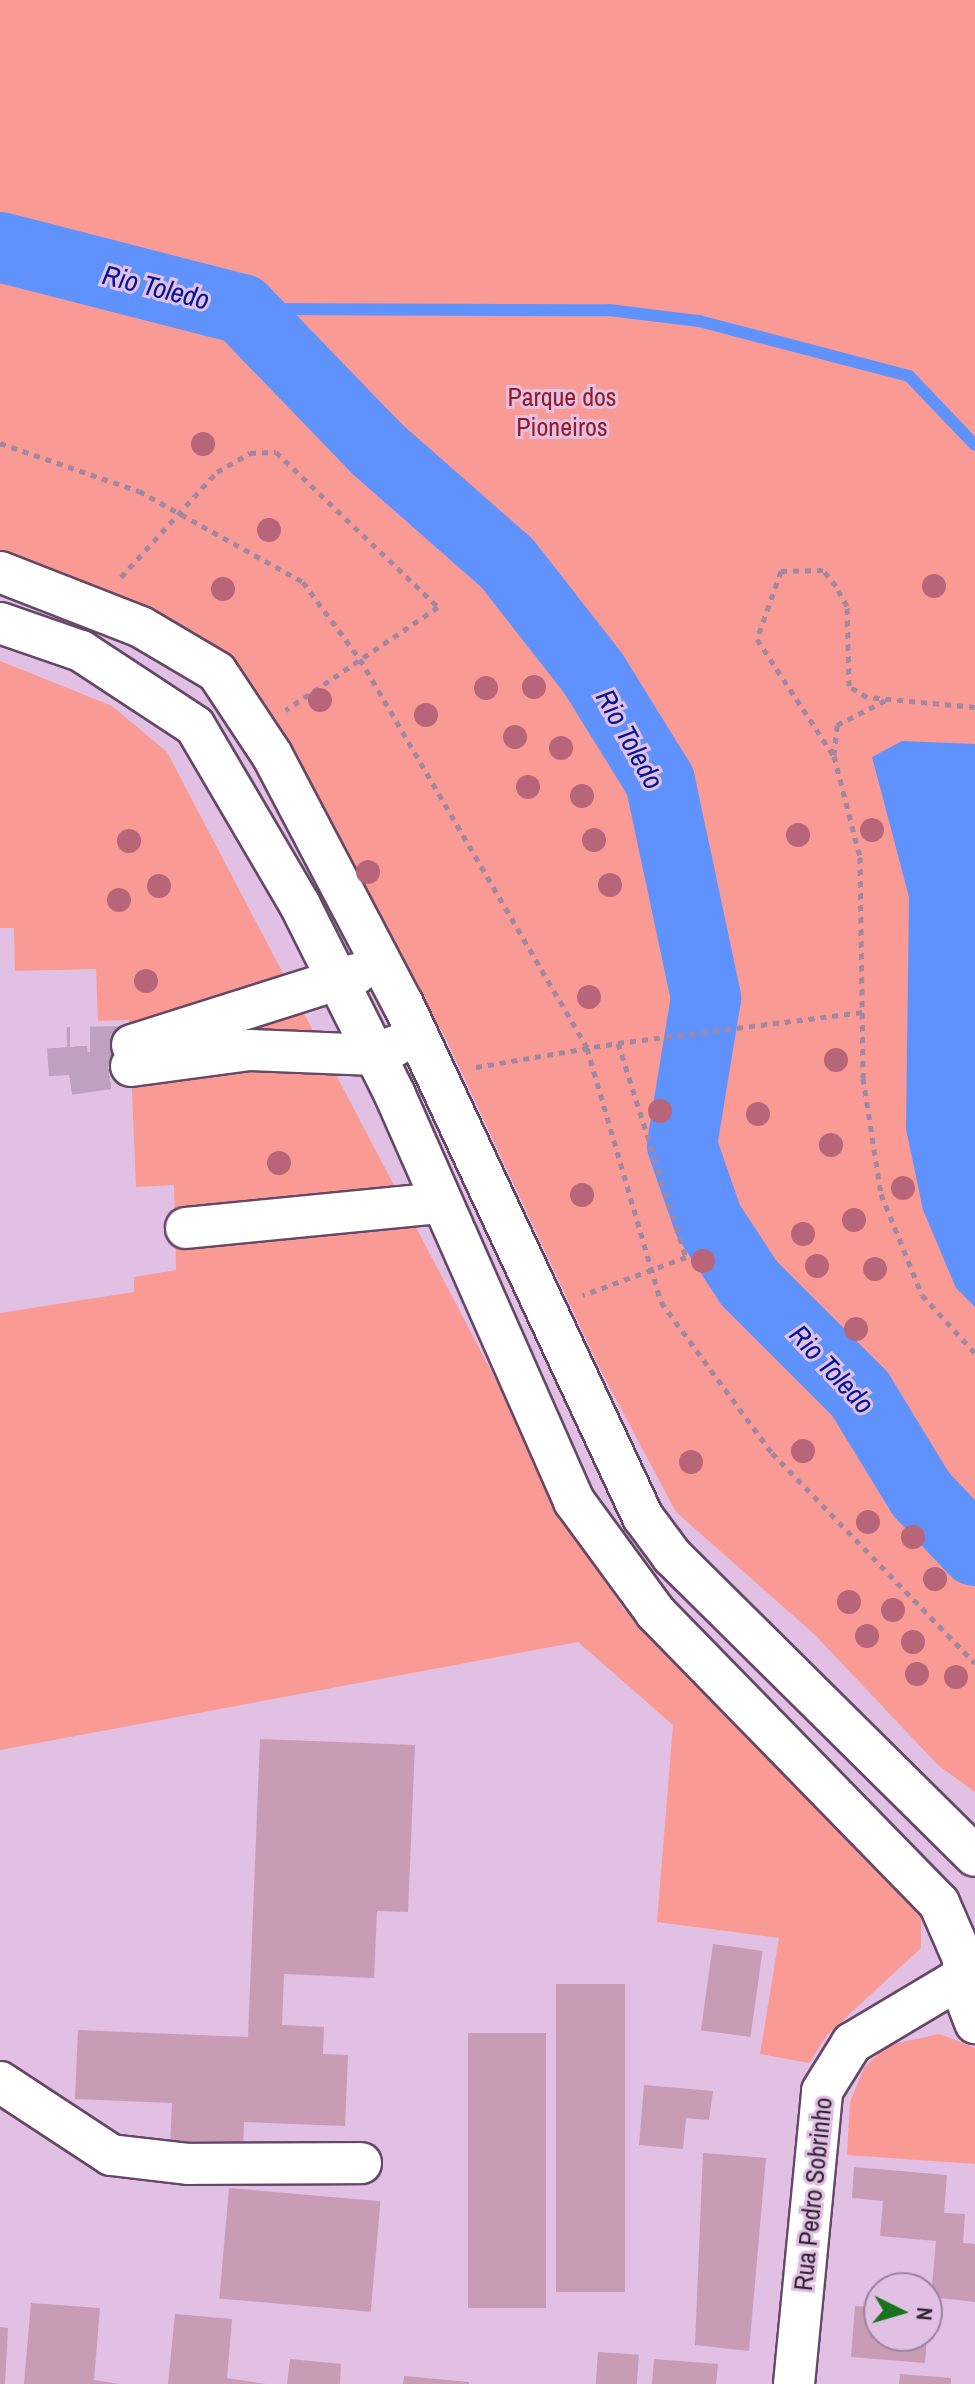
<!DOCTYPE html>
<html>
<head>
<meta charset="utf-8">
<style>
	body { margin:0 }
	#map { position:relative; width:975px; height:2384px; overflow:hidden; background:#e1c0e4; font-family:"Archivo Narrow",sans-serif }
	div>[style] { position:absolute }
	.green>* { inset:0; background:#fa9a95 }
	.water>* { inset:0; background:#5f92fd }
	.stream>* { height:12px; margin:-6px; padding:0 6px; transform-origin:6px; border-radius:6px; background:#5f92fd }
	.river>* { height:70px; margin:-35px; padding:0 35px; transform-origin:35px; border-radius:35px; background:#5f92fd }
	.building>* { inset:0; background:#c79cb4; transform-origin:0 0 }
	.minor-tunnel>* { height:40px; margin-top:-20px; transform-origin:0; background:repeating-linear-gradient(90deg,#bea1c1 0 40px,transparent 0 60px) }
	.path>* { height:5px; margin-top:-2.5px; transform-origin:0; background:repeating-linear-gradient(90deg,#a087a2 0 6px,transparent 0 12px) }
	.roads { filter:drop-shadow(2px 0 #654867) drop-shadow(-2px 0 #654867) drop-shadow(0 2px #654867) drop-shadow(0 -2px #654867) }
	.minor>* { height:40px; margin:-20px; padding:0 20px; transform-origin:20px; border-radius:20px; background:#fff }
	.trees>* { width:24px; height:24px; margin:-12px; border-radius:50%; background:#b8657a }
	span { translate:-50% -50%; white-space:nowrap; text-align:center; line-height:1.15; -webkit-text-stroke:6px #e1c0e4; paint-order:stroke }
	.park-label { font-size:26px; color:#971a23 }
	.street-label { font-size:26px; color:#322533 }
	.water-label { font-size:28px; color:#001695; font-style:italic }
	.north { position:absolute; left:863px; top:2272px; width:80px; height:80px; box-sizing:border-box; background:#e1c0e4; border:2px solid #9b829d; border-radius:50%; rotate:95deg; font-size:22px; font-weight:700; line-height:32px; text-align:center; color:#322533 }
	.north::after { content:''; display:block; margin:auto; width:28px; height:36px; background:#19721e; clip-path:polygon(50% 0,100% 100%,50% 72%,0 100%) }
</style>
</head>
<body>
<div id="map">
	<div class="green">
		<i style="clip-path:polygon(0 0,975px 0,975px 1792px,938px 1765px,814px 1634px,676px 1512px,601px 1371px,446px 1039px,244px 675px,220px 650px,0 555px)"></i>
		<i style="clip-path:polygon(0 661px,112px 706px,167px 752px,586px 1552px,623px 1608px,921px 1914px,921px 1948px,827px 2035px,809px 2063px,760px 2054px,779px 1938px,657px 1922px,673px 1725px,578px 1642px,0 1750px,0 1313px,134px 1292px,134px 1277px,176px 1270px,174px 1185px,136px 1187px,129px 1020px,98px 1021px,96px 969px,15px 971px,14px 928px,0 928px)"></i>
		<i style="clip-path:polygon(940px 2034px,975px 2048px,975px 2164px,847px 2155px,850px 2102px,864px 2068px,888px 2045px)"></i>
	</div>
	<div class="water">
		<i style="clip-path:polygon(902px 741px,975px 744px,975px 1307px,956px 1288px,923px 1210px,906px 1129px,909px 897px,872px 757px)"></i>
	</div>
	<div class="stream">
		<i style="left:242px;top:309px;width:367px;rotate:0.2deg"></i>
		<i style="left:609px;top:310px;width:91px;rotate:7deg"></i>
		<i style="left:699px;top:321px;width:217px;rotate:14.7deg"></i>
		<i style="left:909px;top:376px;width:95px;rotate:46.3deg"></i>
	</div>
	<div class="river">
		<i style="left:0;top:247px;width:250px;rotate:14.4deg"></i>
		<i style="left:242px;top:309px;width:193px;rotate:46deg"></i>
		<i style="left:376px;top:448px;width:174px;rotate:41.3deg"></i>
		<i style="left:507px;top:563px;width:140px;rotate:52deg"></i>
		<i style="left:593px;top:673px;width:127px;rotate:58.2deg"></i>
		<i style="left:660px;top:781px;width:222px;rotate:78deg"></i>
		<i style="left:706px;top:998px;width:149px;rotate:99.3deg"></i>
		<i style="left:682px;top:1145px;width:79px;rotate:70.9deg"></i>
		<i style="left:708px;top:1220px;width:75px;rotate:56.9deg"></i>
		<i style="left:749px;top:1283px;width:157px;rotate:45deg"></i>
		<i style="left:860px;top:1394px;width:117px;rotate:58.6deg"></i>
		<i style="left:921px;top:1494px;width:79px;rotate:46.5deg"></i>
	</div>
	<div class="building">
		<i style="clip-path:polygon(260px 1739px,415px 1745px,408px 1912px,377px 1911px,374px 1978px,284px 1974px,282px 2025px,324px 2027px,323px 2054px,348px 2055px,345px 2126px,244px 2122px,243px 2151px,170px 2148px,172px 2103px,75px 2099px,78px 2030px,248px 2037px)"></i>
		<i style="left:713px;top:1944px;width:50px;height:87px;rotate:8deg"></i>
		<i style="left:556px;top:1984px;width:69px;height:308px"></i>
		<i style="left:546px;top:2033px;width:275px;height:78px;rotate:90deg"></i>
		<i style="clip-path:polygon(644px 2085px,713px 2091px,709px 2120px,686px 2118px,683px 2149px,639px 2145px)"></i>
		<i style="clip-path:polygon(703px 2153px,766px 2158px,749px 2351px,695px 2345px)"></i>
		<i style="clip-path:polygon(854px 2167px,947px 2175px,944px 2213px,965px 2214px,963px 2243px,975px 2244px,975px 2302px,931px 2297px,936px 2241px,880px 2236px,883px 2201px,852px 2198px)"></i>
		<i style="left:229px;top:2188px;width:152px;height:111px;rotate:5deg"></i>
		<i style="clip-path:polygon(31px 2303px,100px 2308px,94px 2380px,120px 2384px,24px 2384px)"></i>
		<i style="clip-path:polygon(855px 2306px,879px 2307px,879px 2336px,927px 2336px,925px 2363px,851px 2357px)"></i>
		<i style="clip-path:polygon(175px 2314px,232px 2319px,227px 2378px,266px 2384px,168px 2384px)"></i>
		<i style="clip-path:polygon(0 2327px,8px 2328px,5px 2384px,0 2384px)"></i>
		<i style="left:598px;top:2352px;width:41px;height:32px;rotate:4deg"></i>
		<i style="clip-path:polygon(290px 2359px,341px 2364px,340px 2384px,287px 2384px)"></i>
		<i style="clip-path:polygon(654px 2359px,718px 2364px,716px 2384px,652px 2384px)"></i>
		<i style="clip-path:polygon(900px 2374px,951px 2378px,951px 2384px,899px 2384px)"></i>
		<i style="clip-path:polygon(404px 2376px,469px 2382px,469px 2384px,403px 2384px)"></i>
	</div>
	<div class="minor-tunnel">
		<i style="left:130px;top:1046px;width:63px;rotate:179.1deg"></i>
		<i style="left:67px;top:1047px;width:28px;rotate:86deg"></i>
		<i style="left:69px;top:1075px;width:63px;rotate:-8.3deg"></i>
	</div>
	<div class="path">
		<i style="left:0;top:443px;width:147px;rotate:19.1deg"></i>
		<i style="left:139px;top:491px;width:188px;rotate:29deg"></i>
		<i style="left:303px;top:582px;width:96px;rotate:53.5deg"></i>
		<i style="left:360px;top:659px;width:450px;rotate:59.7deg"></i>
		<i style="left:587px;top:1048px;width:265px;rotate:73.8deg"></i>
		<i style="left:661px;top:1302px;width:187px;rotate:53.7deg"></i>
		<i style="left:772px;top:1453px;width:292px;rotate:46deg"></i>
		<i style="left:121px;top:577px;width:142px;rotate:-47.6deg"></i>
		<i style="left:217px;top:472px;width:38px;rotate:-30deg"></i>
		<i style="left:250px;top:453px;width:26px;rotate:-2deg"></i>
		<i style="left:276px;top:452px;width:224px;rotate:43.7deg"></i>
		<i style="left:438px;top:607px;width:184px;rotate:145.9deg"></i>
		<i style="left:975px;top:707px;width:108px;rotate:-174.7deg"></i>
		<i style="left:867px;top:697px;width:21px;rotate:-149deg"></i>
		<i style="left:849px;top:686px;width:80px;rotate:-91.4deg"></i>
		<i style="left:847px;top:606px;width:23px;rotate:-119deg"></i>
		<i style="left:836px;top:586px;width:21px;rotate:-129deg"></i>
		<i style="left:823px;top:570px;width:42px;rotate:178.6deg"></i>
		<i style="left:781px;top:571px;width:72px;rotate:109.4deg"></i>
		<i style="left:757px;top:639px;width:140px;rotate:56.7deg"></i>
		<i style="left:834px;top:756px;width:104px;rotate:75.6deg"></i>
		<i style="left:860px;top:857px;width:221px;rotate:89.2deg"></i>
		<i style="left:863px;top:1078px;width:117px;rotate:81.2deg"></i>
		<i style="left:881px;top:1194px;width:109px;rotate:67.9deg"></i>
		<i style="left:922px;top:1295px;width:79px;rotate:47.6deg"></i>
		<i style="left:834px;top:755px;width:30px;rotate:-84deg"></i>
		<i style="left:837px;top:725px;width:55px;rotate:-27deg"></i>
		<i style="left:618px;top:1043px;width:249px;rotate:-7.2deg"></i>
		<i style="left:476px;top:1067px;width:144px;rotate:-9.6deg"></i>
		<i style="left:618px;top:1043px;width:225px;rotate:72.4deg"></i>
		<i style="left:686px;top:1257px;width:110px;rotate:159.7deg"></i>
	</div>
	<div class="roads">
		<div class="minor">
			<i style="left:0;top:572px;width:151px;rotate:21.3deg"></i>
			<i style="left:141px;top:627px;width:88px;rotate:30.6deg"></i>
			<i style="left:217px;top:672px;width:100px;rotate:56.5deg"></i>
			<i style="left:272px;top:755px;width:281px;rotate:62.3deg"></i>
			<i style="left:403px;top:1004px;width:566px;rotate:64.93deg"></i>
			<i style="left:643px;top:1517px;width:49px;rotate:53.4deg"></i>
			<i style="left:672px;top:1556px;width:426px;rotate:44.7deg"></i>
			<i style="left:0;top:623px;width:86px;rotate:19.1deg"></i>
			<i style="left:81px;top:651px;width:136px;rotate:33.3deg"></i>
			<i style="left:195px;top:726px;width:208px;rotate:59.6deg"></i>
			<i style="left:300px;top:905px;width:212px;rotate:63.4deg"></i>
			<i style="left:395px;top:1095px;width:444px;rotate:66.2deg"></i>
			<i style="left:574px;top:1501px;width:139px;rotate:53.8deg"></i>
			<i style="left:656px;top:1613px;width:405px;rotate:45.7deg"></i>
			<i style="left:939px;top:1903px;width:58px;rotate:66.5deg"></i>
			<i style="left:132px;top:1045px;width:235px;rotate:-17.6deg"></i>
			<i style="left:131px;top:1066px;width:120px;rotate:-7.7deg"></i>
			<i style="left:250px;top:1050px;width:125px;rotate:2.3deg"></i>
			<i style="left:375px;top:1055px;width:22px;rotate:-24deg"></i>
			<i style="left:186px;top:1228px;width:257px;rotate:-5.6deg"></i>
			<i style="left:964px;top:1953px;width:33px;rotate:95deg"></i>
			<i style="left:961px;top:1986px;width:40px;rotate:69deg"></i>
			<i style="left:0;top:2082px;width:133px;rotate:33.3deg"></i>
			<i style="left:111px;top:2155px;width:79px;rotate:6.6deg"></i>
			<i style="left:189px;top:2164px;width:172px;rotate:-0.3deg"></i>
			<i style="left:794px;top:2384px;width:294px;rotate:-84.5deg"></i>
			<i style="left:822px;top:2091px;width:57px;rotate:-58deg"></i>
			<i style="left:852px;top:2043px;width:127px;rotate:-30.8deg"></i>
		</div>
	</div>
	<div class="trees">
		<i style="left:203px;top:444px"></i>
		<i style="left:269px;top:530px"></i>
		<i style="left:934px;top:586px"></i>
		<i style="left:223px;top:589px"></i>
		<i style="left:534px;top:687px"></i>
		<i style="left:486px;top:688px"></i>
		<i style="left:320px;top:700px"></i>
		<i style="left:426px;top:715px"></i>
		<i style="left:515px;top:737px"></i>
		<i style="left:561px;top:748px"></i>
		<i style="left:528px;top:787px"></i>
		<i style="left:582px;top:796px"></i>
		<i style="left:872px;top:830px"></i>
		<i style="left:798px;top:835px"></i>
		<i style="left:594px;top:840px"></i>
		<i style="left:129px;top:841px"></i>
		<i style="left:368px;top:872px"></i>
		<i style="left:610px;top:885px"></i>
		<i style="left:159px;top:886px"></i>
		<i style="left:119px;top:900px"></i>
		<i style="left:146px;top:981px"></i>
		<i style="left:589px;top:997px"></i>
		<i style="left:836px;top:1060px"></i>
		<i style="left:660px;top:1111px"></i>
		<i style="left:758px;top:1114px"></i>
		<i style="left:831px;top:1145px"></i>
		<i style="left:279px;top:1163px"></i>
		<i style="left:903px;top:1188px"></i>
		<i style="left:582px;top:1195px"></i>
		<i style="left:854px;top:1220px"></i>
		<i style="left:803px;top:1234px"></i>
		<i style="left:703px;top:1261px"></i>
		<i style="left:817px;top:1266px"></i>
		<i style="left:875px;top:1269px"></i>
		<i style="left:856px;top:1329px"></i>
		<i style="left:803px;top:1451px"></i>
		<i style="left:691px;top:1462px"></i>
		<i style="left:868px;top:1522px"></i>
		<i style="left:913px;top:1537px"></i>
		<i style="left:935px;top:1579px"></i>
		<i style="left:849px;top:1602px"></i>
		<i style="left:893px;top:1610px"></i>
		<i style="left:867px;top:1636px"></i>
		<i style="left:913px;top:1642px"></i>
		<i style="left:917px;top:1674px"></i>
		<i style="left:956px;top:1677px"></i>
	</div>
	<div class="park-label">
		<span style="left:562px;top:412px">Parque dos<br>Pioneiros</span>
	</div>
	<div class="street-label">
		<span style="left:813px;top:2194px;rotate:-84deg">Rua Pedro Sobrinho</span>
	</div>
	<div class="water-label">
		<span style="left:156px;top:287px;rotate:14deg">Rio Toledo</span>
		<span style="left:630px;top:739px;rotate:61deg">Rio Toledo</span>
		<span style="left:832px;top:1369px;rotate:47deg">Rio Toledo</span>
	</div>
	<div class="north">N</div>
</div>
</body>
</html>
